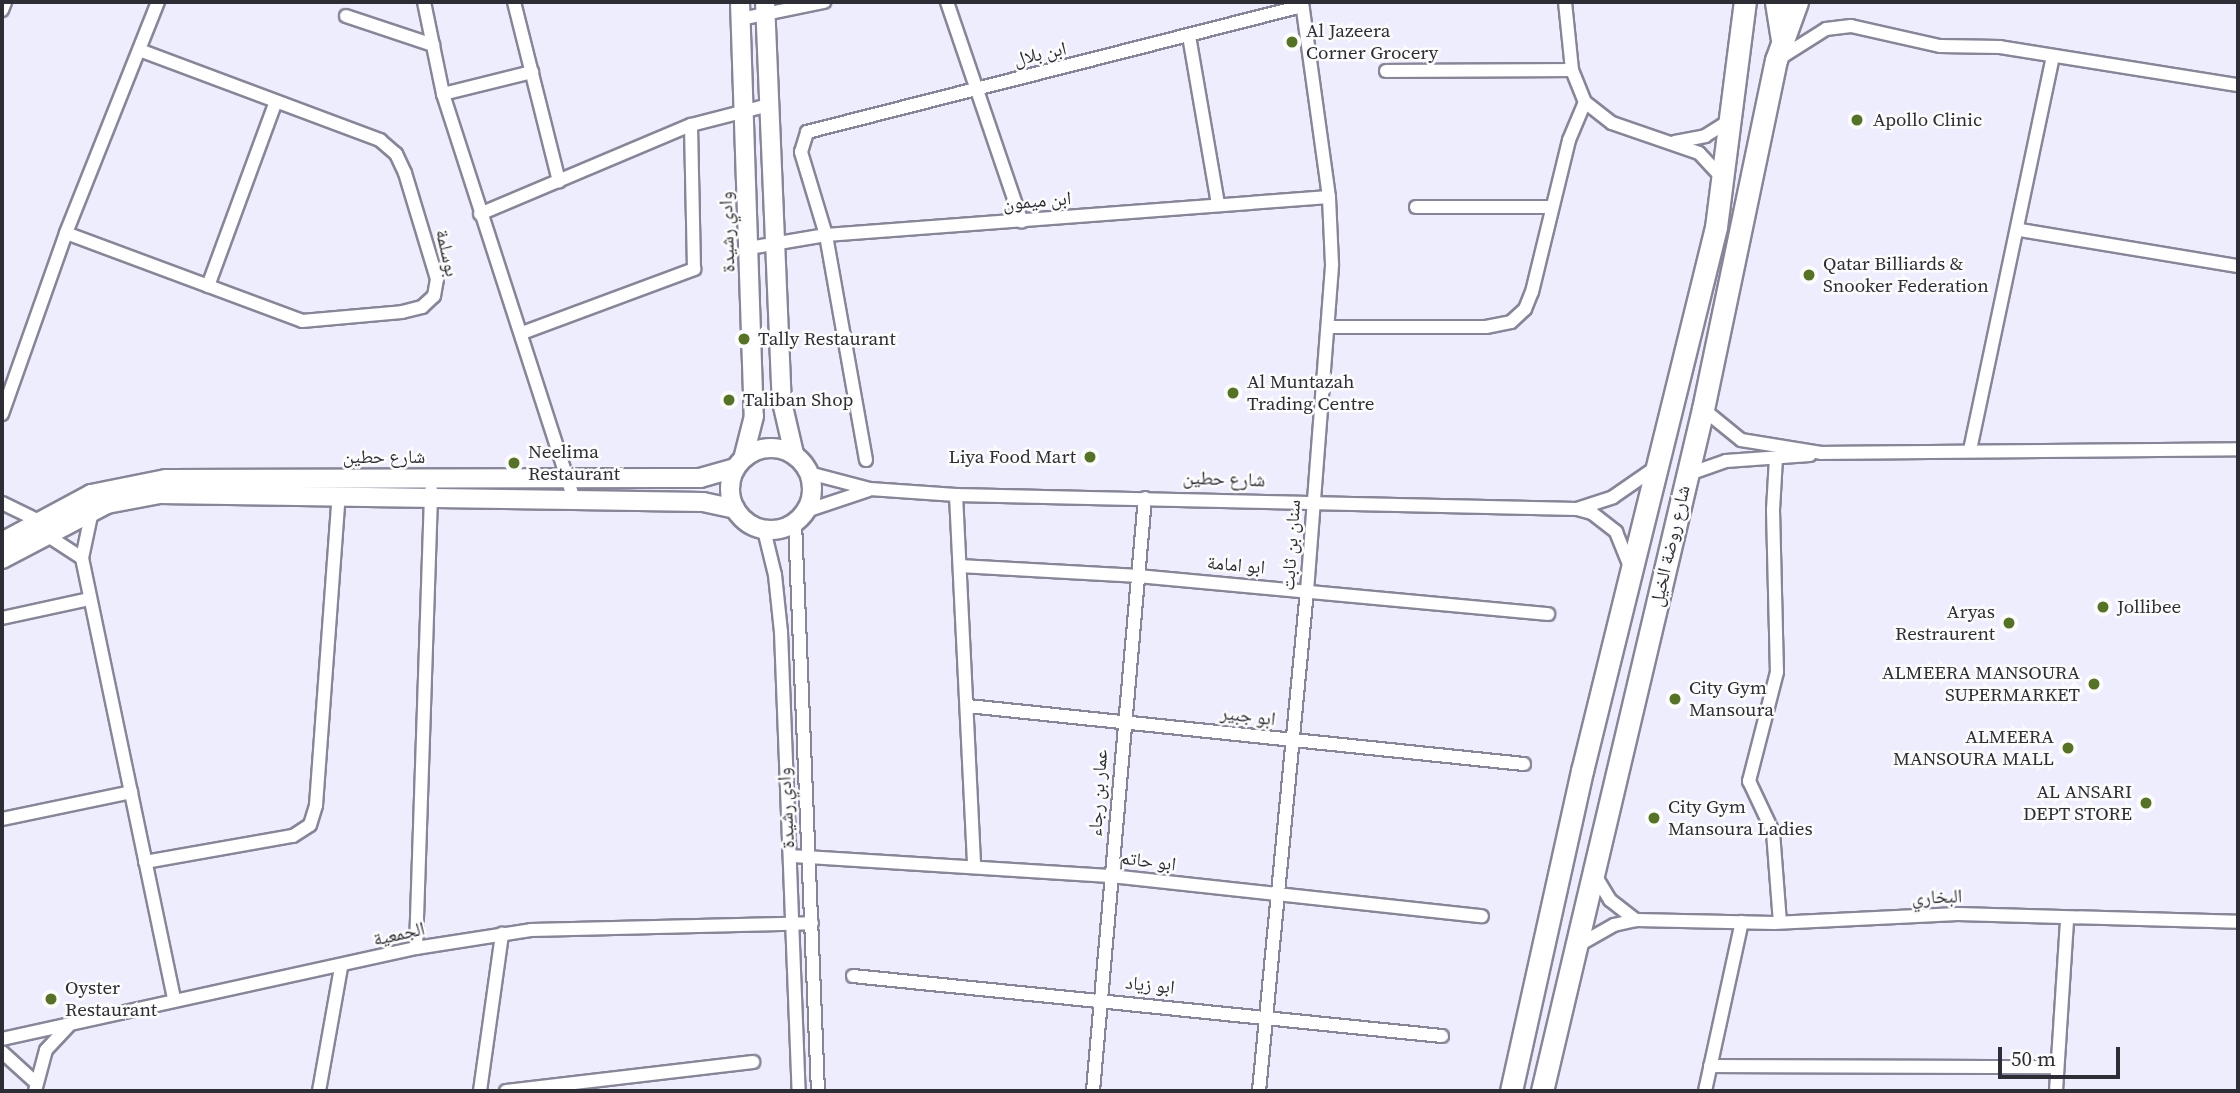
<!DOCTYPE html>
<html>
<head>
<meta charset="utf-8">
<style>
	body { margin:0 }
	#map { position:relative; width:2240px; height:1093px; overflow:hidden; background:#eeedfe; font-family:"Source Serif 4","Noto Naskh Arabic",serif }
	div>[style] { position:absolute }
	.roads { filter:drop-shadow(2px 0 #868698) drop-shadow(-2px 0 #868698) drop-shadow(0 2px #868698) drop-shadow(0 -2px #868698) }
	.street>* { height:12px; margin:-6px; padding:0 6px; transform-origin:6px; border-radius:6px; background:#fff }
	.secondary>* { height:18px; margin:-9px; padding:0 9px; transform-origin:9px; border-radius:9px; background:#fff }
	.secondary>.ring { margin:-9px; padding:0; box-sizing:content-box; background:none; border:18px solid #fff; border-radius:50% }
	.primary>* { height:21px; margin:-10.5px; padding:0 10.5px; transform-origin:10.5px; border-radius:10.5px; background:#fff }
	.dots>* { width:19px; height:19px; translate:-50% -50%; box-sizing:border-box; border:4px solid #fcfcfc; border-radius:50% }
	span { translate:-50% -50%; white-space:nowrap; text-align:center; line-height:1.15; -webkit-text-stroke:5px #fcfcfc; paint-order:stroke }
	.poi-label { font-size:19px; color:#2d2d35 }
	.left { translate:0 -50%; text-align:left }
	.right { translate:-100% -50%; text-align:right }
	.street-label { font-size:19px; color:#2d2d35 }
	.frame { position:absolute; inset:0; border:4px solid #2d2d35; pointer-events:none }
	.scale { position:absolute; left:1998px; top:1047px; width:122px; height:32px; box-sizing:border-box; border:4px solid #2d2d35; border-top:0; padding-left:9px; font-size:21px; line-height:24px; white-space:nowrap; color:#2d2d35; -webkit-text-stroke:5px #fcfcfc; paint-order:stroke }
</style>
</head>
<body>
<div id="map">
	<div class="roads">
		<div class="street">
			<i style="left:424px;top:2px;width:94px;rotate:78.3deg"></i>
			<i style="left:443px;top:94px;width:426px;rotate:72.1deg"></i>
			<i style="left:514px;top:2px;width:185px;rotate:75.9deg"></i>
			<i style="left:947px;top:2px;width:232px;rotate:71.2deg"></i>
			<i style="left:1565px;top:2px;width:68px;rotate:84.1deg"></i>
			<i style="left:1572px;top:70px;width:35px;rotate:68deg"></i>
			<i style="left:1585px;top:102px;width:34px;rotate:38deg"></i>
			<i style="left:1612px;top:123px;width:92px;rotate:19deg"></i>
			<i style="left:1699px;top:153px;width:35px;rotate:47deg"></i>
			<i style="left:2px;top:10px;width:9px;rotate:-69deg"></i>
			<i style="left:346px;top:16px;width:92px;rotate:18.4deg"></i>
			<i style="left:741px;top:19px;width:85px;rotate:-11.6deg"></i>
			<i style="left:1189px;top:36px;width:170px;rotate:80.2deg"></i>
			<i style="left:1777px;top:60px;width:58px;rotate:-32.3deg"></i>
			<i style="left:1826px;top:29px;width:25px;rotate:-7deg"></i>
			<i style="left:1851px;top:26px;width:91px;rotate:12.7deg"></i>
			<i style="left:1940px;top:46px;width:60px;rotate:1deg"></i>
			<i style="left:2000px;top:47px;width:241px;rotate:9.1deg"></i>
			<i style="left:1386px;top:71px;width:186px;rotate:-0.3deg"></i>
			<i style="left:443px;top:94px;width:92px;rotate:-13.9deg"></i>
			<i style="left:1675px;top:142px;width:31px;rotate:-11deg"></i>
			<i style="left:1705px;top:136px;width:28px;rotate:-32deg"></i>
			<i style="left:1416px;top:207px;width:136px"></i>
			<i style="left:480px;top:214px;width:229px;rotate:-22.9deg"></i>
			<i style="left:691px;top:125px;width:81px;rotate:-14.4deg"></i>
			<i style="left:2020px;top:230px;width:221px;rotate:9.4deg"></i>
			<i style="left:66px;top:233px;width:252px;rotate:20.4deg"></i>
			<i style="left:302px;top:321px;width:100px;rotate:-5.1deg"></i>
			<i style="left:402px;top:312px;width:21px;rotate:-14deg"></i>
			<i style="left:422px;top:307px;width:16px;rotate:-43deg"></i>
			<i style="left:434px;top:296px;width:17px;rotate:-80deg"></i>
			<i style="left:437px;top:279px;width:111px;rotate:-106.8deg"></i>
			<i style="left:405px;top:173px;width:21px;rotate:-115deg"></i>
			<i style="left:396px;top:154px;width:21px;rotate:-139deg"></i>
			<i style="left:380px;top:140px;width:257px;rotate:-159.5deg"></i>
			<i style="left:749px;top:248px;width:78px;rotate:-9.6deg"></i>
			<i style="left:826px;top:235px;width:504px;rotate:-4.32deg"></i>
			<i style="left:208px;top:286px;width:194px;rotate:-69.8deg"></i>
			<i style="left:1329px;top:327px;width:157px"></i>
			<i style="left:1486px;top:327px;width:25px;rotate:-11deg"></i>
			<i style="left:1511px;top:322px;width:19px;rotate:-43deg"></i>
			<i style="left:1525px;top:309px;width:18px;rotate:-68deg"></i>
			<i style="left:1532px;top:292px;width:156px;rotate:-76.3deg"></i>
			<i style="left:1569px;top:140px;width:41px;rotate:-67.2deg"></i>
			<i style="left:522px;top:333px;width:184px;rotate:-20.4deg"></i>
			<i style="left:694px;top:269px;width:144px;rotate:-91.2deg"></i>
			<i style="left:1703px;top:409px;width:49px;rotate:39.2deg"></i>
			<i style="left:1741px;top:440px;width:81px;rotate:9.2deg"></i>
			<i style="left:1821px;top:453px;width:417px;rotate:-0.5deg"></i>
			<i style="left:2px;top:414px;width:192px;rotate:-70.5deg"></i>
			<i style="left:66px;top:233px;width:249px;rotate:-68.3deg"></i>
			<i style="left:1970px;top:450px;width:402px;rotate:-78.1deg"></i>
			<i style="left:1776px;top:458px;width:52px;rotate:93.3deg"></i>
			<i style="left:1773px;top:510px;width:162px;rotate:88.6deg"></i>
			<i style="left:1777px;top:672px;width:113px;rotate:104.4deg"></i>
			<i style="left:1749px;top:781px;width:56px;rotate:64.8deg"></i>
			<i style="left:1773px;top:832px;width:90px;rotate:85.6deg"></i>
			<i style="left:866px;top:460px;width:229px;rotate:-100.1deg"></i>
			<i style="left:826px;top:235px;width:87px;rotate:-106.8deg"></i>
			<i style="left:801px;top:152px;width:21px;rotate:-73deg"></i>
			<i style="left:807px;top:132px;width:511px;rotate:-14.28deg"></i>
			<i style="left:809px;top:473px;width:63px;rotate:14.7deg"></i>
			<i style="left:870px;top:489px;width:86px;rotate:4deg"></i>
			<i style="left:956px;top:495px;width:621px;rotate:1.29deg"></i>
			<i style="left:1577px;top:509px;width:38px;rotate:-18deg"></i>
			<i style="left:1613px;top:497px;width:51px;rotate:-34.6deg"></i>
			<i style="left:1686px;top:475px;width:42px;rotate:-19.3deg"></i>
			<i style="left:1726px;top:461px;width:84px;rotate:-4.1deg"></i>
			<i style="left:956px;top:495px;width:370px;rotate:87.2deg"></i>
			<i style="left:2px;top:503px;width:41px;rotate:25.9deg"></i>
			<i style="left:1577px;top:509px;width:16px;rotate:15deg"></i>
			<i style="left:1592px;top:513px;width:31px;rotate:38deg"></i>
			<i style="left:1616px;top:532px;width:37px;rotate:68deg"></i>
			<i style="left:92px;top:511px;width:48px;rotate:102deg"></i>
			<i style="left:82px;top:558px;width:451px;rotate:78.2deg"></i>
			<i style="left:806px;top:511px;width:66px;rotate:-18.4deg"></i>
			<i style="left:795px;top:522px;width:569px;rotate:87.69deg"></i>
			<i style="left:764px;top:530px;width:46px;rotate:76.3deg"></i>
			<i style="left:775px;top:575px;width:57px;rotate:84deg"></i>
			<i style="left:781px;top:632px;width:459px;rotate:87.8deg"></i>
			<i style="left:45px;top:534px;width:44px;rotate:33deg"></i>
			<i style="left:961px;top:566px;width:177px;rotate:3.2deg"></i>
			<i style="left:1138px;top:576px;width:412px;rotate:5.3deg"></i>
			<i style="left:2px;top:618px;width:90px;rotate:-12.2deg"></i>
			<i style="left:968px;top:706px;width:559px;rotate:5.96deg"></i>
			<i style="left:2px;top:819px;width:132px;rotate:-11.8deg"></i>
			<i style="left:791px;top:856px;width:321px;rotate:3.6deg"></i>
			<i style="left:1111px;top:876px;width:373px;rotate:6.2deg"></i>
			<i style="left:145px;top:862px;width:150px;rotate:-10deg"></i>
			<i style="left:293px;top:836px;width:20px;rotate:-33deg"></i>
			<i style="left:310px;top:825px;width:21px;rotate:-73deg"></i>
			<i style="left:316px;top:805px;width:311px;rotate:-85.8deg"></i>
			<i style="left:1595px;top:875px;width:29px;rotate:59deg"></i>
			<i style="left:1610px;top:900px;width:33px;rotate:38deg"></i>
			<i style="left:1577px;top:946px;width:43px;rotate:-29.6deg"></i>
			<i style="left:1614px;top:925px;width:23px;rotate:-13deg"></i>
			<i style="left:1636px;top:920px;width:138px;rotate:1.2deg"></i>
			<i style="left:1774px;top:923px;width:184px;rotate:-2.8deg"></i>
			<i style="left:1958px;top:914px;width:280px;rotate:1.6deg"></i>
			<i style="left:416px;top:948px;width:458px;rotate:-88.1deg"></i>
			<i style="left:853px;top:976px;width:592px;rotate:5.82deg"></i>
			<i style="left:2px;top:1039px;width:424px;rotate:-12.4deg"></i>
			<i style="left:416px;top:948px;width:116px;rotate:-8.9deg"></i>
			<i style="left:531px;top:930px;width:281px;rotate:-1.4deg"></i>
			<i style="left:2px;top:1052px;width:43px;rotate:42.2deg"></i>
			<i style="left:1710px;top:1066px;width:347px;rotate:0.2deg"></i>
			<i style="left:35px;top:1091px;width:42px;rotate:-75deg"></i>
			<i style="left:46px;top:1050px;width:33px;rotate:-47deg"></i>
			<i style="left:319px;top:1091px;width:126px;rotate:-79.9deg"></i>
			<i style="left:480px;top:1091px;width:159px;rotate:-82deg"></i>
			<i style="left:506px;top:1091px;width:249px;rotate:-6.7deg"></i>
			<i style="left:1093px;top:1091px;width:595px;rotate:-84.99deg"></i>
			<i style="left:1259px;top:1091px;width:502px;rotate:-84.52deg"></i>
			<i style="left:1307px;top:591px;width:328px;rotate:-85.6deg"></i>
			<i style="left:1332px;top:264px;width:67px;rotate:-92.6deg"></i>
			<i style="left:1329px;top:197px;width:197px;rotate:-97.9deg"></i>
			<i style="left:1705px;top:1091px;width:173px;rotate:-77.7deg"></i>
			<i style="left:2056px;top:1091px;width:172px;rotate:-86.3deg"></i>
		</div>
		<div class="secondary">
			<i style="left:740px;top:2px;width:414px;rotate:88.1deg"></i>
			<i style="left:754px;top:416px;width:44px;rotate:104.3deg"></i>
			<i style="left:765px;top:2px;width:400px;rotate:87.6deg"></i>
			<i style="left:782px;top:402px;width:53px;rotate:77deg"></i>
			<i class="ring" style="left:730px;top:448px;width:64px;height:64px"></i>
			<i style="left:2px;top:542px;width:101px;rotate:-28.3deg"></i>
			<i style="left:91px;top:494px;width:76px;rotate:-11.3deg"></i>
			<i style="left:166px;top:479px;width:534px;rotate:-0.11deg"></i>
			<i style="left:700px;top:478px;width:36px;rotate:-16deg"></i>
			<i style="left:2px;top:559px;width:119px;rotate:-27.6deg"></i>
			<i style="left:107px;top:504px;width:54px;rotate:-10.7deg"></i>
			<i style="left:160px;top:494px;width:543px;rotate:0.84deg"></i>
			<i style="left:703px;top:502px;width:33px;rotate:12deg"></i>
		</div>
		<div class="primary">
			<i style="left:1776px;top:2px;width:36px;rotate:81deg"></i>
			<i style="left:1511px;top:1091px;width:328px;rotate:-77.5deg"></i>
			<i style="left:1582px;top:771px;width:560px;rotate:-76.16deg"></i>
			<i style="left:1716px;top:227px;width:227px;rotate:-82.7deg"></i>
			<i style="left:1542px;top:1091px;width:701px;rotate:-76.72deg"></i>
			<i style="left:1703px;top:409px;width:357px;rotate:-78.2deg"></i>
			<i style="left:1776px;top:60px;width:62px;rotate:-70.1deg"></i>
		</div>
	</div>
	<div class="dots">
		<i style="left:1292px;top:42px;background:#557227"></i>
		<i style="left:1857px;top:120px;background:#557227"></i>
		<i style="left:1809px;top:275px;background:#557227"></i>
		<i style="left:744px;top:339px;background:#557227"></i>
		<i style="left:1233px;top:393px;background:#557227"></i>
		<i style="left:729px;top:400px;background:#557227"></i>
		<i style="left:1090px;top:457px;background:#557227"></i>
		<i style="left:514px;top:463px;background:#557227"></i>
		<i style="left:2103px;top:607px;background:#557227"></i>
		<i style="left:2009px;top:623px;background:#557227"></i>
		<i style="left:2094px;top:684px;background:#557227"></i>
		<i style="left:1675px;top:699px;background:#557227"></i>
		<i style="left:2068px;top:748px;background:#557227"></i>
		<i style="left:2146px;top:803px;background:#557227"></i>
		<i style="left:1654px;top:818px;background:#557227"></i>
		<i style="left:51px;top:999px;background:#557227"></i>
	</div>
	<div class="poi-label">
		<span class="left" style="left:1306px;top:42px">Al Jazeera<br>Corner Grocery</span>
		<span class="left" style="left:1873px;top:120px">Apollo Clinic</span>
		<span class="left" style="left:1823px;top:275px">Qatar Billiards &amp;<br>Snooker Federation</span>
		<span class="left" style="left:758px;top:339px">Tally Restaurant</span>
		<span class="left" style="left:1247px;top:393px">Al Muntazah<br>Trading Centre</span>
		<span class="left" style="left:743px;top:400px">Taliban Shop</span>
		<span class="left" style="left:528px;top:463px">Neelima<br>Restaurant</span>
		<span class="right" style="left:1076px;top:457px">Liya Food Mart</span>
		<span class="left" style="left:2117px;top:607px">Jollibee</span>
		<span class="right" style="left:1995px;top:623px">Aryas<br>Restraurent</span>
		<span class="right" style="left:2080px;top:684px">ALMEERA MANSOURA<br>SUPERMARKET</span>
		<span class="left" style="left:1689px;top:699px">City Gym<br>Mansoura</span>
		<span class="right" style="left:2054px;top:748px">ALMEERA<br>MANSOURA MALL</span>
		<span class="right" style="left:2132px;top:803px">AL ANSARI<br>DEPT STORE</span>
		<span class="left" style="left:1668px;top:818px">City Gym<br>Mansoura Ladies</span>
		<span class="left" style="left:65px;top:999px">Oyster<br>Restaurant</span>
	</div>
	<div class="street-label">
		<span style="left:1040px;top:54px;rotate:-13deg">ابن بلال</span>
		<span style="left:1037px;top:201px;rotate:-5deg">ابن ميمون</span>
		<span style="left:727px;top:232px;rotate:-92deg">وادي رشيدة</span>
		<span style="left:447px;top:253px;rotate:77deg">بوسلمة</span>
		<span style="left:384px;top:457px">شارع حطين</span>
		<span style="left:1224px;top:479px;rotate:2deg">شارع حطين</span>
		<span style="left:1291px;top:545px;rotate:-86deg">سنان بن ثابت</span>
		<span style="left:1670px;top:546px;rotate:-77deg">شارع روضة الخيل</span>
		<span style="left:1236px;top:565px;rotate:5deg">ابو امامة</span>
		<span style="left:1248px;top:716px;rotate:7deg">ابو جبير</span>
		<span style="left:1098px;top:793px;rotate:-86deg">عمار بن رجاء</span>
		<span style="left:786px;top:808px;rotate:-93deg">وادي رشيدة</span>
		<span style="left:1148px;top:861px;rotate:7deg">ابو حاتم</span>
		<span style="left:1937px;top:897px;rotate:-2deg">البخاري</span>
		<span style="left:399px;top:934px;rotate:-13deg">الجمعية</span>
		<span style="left:1150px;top:985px;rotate:6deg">ابو زياد</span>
	</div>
	<div class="frame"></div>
	<div class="scale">50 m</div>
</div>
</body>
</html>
